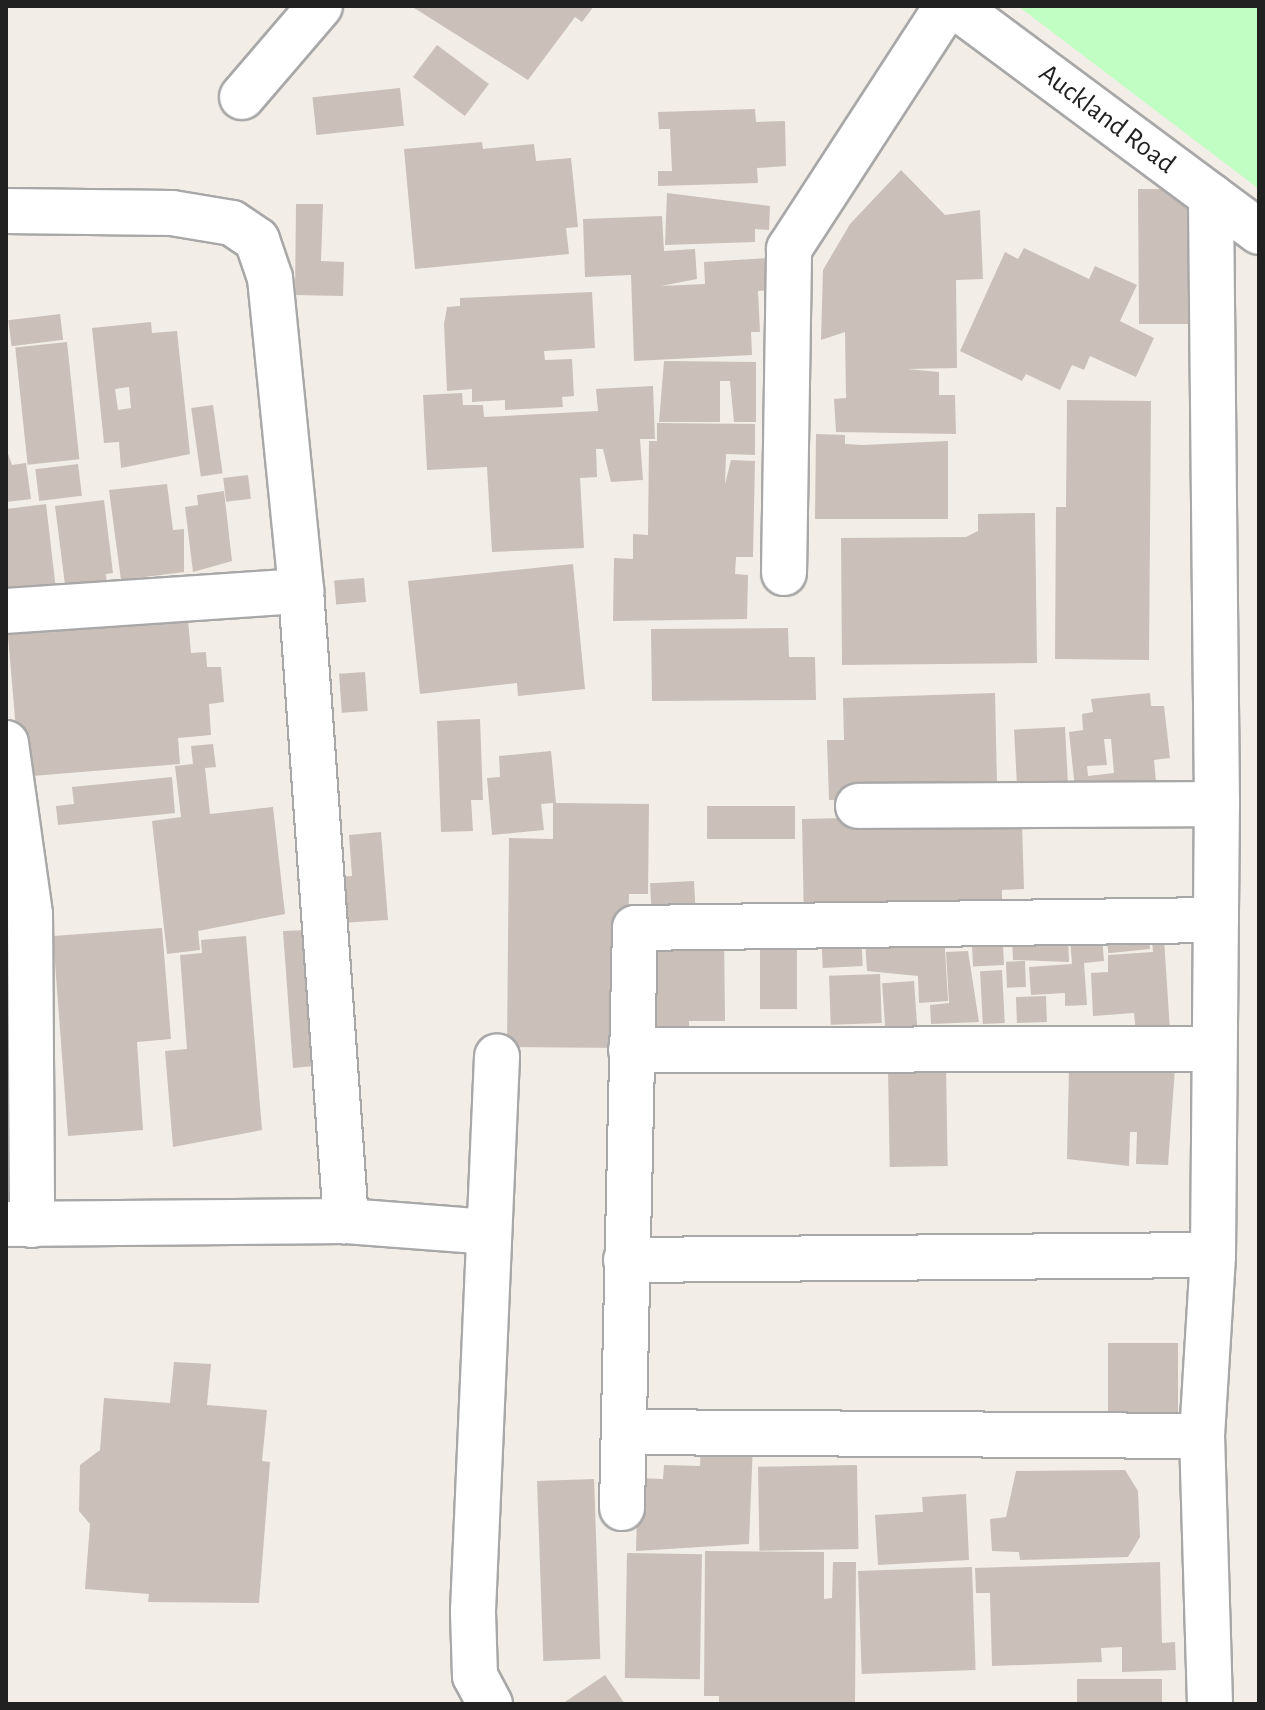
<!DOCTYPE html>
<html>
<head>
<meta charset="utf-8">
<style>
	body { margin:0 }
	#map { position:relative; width:1265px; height:1710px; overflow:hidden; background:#f2ede6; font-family:"Alegreya Sans",sans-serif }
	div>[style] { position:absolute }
	.park>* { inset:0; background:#c1fec3 }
	.building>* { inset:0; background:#cabfb9; transform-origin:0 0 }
	.roads { filter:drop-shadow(2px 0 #a8a8a8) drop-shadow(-2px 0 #a8a8a8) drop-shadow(0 2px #a8a8a8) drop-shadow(0 -2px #a8a8a8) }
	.minor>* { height:44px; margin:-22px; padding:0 22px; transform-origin:22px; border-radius:22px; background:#fff }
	span { translate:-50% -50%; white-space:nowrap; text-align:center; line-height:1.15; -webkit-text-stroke:8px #fff; paint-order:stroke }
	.street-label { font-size:28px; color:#212121 }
	.frame { position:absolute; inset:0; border:8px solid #212121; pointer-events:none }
</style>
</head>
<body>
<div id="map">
	<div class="park">
		<i style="clip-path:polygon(1018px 6px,1259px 6px,1259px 189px)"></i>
	</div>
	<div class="building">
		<i style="clip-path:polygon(411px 6px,594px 6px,582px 22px,575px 17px,528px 80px)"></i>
		<i style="left:437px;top:45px;width:65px;height:40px;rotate:37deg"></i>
		<i style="left:400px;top:88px;width:38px;height:88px;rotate:84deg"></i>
		<i style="clip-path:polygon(755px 109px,756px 122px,785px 121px,786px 166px,757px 168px,758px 183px,658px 186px,658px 171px,672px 171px,670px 129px,659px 129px,658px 112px)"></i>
		<i style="clip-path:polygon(482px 142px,483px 149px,534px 144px,536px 161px,571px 158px,578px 227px,566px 228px,569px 254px,415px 269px,404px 149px)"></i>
		<i style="clip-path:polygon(901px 170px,945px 215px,980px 210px,983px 279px,956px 280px,957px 368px,907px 369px,939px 372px,939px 395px,955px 395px,956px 434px,836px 432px,834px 399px,846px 398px,845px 332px,821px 340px,823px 270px,850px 224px)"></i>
		<i style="clip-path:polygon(1138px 189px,1180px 189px,1235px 201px,1230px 324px,1139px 324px)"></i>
		<i style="clip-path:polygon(667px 193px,770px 206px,769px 230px,755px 229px,755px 242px,665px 245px)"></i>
		<i style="clip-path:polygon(296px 204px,323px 204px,321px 261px,344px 262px,343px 296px,295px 295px)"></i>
		<i style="clip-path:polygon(662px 216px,664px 251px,695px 249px,697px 279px,661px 286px,705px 284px,704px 262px,768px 258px,769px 290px,758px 291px,760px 332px,751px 332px,752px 355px,634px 361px,631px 275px,585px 277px,583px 219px)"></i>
		<i style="clip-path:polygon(1024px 248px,1089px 279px,1095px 266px,1137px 285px,1120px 321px,1154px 338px,1136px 377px,1090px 356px,1084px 370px,1072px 365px,1060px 390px,1026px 374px,1022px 381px,960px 351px,1005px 252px,1018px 259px)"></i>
		<i style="clip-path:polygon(592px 292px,595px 348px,544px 351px,545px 360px,572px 359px,574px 396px,562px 397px,563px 407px,505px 410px,505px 400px,472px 402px,472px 389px,447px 391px,444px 324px,447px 307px,460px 306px,460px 298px)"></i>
		<i style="left:60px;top:314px;width:26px;height:52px;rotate:83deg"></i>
		<i style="clip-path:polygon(evenodd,151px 322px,152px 333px,177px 331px,190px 454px,121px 468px,119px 442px,104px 443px,92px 328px,151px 322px,129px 387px,131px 408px,118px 410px,115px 389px,129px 387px)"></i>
		<i style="left:67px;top:342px;width:118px;height:52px;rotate:84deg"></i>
		<i style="clip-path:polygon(664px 361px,756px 362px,756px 422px,734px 422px,730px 381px,720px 381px,720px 422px,659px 422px)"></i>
		<i style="clip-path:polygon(653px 386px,655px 439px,640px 439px,643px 480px,611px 482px,603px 449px,596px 449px,597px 477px,580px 478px,584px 548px,492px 552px,487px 467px,427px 470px,423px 395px,462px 393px,463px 405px,483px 405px,484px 417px,598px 411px,596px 389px)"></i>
		<i style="clip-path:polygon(1067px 400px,1151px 401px,1149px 660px,1055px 659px,1056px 507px,1066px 507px)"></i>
		<i style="left:213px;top:405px;width:69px;height:22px;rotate:82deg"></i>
		<i style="clip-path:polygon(657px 423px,755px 424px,755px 455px,726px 454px,725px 484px,731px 460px,755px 461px,753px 557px,736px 557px,735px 574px,748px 575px,747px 619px,613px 621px,614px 558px,633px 559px,633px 534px,648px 535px,649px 441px,657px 441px)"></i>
		<i style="clip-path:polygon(816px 434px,845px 435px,845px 444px,863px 445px,948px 441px,948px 519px,815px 519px)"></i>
		<i style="clip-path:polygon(6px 448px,12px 465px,26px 463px,31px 499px,6px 502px)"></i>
		<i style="left:78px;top:464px;width:32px;height:43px;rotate:83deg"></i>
		<i style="left:248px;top:475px;width:24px;height:25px;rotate:83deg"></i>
		<i style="clip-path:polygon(167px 484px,173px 530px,184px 529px,184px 572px,121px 580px,109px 490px)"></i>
		<i style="clip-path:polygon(224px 491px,232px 561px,193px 572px,185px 507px,198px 505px,197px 495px)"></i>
		<i style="clip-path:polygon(104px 500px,113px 573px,106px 574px,107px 588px,65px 585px,55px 506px)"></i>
		<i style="clip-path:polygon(46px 504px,56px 590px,7px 595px,6px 509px)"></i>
		<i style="clip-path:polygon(1035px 513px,1037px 663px,842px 665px,841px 538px,966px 537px,978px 531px,978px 514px)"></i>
		<i style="clip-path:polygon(573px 564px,585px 689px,518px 696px,517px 683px,420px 694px,408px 581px)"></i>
		<i style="left:364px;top:578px;width:24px;height:30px;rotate:85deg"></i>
		<i style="clip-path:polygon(187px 609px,191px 653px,206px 652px,207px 667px,221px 667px,224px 702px,209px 704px,211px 735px,178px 738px,180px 764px,20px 777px,7px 624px)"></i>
		<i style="clip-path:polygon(788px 628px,789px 657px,815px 657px,816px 700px,652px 701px,651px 629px)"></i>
		<i style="left:365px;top:672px;width:39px;height:26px;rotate:86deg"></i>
		<i style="clip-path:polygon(995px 693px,997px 784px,925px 798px,829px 800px,827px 740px,844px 740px,843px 698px)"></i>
		<i style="clip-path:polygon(evenodd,1150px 693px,1151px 706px,1164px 706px,1170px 758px,1154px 760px,1156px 782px,1076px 798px,1069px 732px,1083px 730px,1082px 714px,1093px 712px,1091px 699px,1150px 693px,1104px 739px,1111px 739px,1114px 773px,1088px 776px,1087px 766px,1107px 765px,1104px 739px)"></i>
		<i style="clip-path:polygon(480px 719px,483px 800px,471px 800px,473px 831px,441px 832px,437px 721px)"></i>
		<i style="left:1065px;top:727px;width:68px;height:51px;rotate:87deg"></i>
		<i style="clip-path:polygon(213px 744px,216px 767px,205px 768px,210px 814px,273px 807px,285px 914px,198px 931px,200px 950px,167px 954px,152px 821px,181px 817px,175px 766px,193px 764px,191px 746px)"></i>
		<i style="clip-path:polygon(551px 751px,556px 803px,649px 804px,648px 894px,629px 894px,624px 1048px,507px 1047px,509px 838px,553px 839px,553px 803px,541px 804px,544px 830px,492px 835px,487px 778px,500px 777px,499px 756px)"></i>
		<i style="clip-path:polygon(172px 777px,175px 813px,58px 825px,56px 806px,74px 804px,72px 787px)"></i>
		<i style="left:795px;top:806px;width:33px;height:88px;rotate:90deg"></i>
		<i style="clip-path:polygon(890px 817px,1022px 823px,1024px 889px,1002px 890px,1002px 905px,804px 924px,802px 819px)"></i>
		<i style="clip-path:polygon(381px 832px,388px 920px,340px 923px,337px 877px,352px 876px,349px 835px)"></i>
		<i style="left:694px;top:881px;width:41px;height:44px;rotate:87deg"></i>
		<i style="clip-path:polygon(162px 928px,171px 1039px,137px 1042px,143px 1130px,68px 1136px,53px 936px)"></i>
		<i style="left:1148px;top:929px;width:20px;height:42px;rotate:84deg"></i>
		<i style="clip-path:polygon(310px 930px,326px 1065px,293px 1068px,283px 931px)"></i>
		<i style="clip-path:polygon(643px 932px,724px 932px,725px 1021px,689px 1021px,689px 1033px,643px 1044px)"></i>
		<i style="left:760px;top:932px;width:37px;height:77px"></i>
		<i style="left:861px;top:933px;width:33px;height:40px;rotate:87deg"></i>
		<i style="clip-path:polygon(944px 933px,948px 1001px,919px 1003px,918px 976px,867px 971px,865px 938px)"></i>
		<i style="clip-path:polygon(1068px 934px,1069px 962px,1013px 960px,1012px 937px)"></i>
		<i style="clip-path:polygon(246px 936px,262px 1130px,173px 1147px,165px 1051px,187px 1049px,180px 955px,202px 953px,201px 940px)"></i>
		<i style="clip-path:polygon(1102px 937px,1104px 961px,1084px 963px,1087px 1005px,1065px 1006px,1065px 993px,1031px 995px,1029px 967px,1072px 964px,1070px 939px)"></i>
		<i style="clip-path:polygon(1164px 938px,1170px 1031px,1136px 1033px,1134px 1013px,1093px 1016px,1091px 973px,1108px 972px,1108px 955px,1153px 952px,1152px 939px)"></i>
		<i style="left:1003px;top:945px;width:20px;height:31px;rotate:87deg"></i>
		<i style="clip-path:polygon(968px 951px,979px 1022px,931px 1024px,930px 1005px,949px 1003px,946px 952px)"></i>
		<i style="left:1025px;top:961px;width:26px;height:19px;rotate:88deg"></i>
		<i style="left:1002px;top:970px;width:53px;height:22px;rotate:87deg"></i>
		<i style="left:880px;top:974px;width:49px;height:51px;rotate:88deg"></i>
		<i style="left:914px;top:981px;width:46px;height:32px;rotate:86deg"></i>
		<i style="left:1046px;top:996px;width:26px;height:30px;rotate:88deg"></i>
		<i style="clip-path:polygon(1069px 1066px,1175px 1068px,1168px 1165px,1136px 1164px,1137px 1132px,1130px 1132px,1129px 1166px,1067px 1159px)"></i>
		<i style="left:946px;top:1068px;width:98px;height:58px;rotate:89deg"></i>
		<i style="left:1178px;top:1343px;width:70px;height:70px;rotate:90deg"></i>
		<i style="clip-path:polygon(174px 1362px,211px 1364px,207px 1405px,267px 1410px,262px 1461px,270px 1462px,259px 1603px,148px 1602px,149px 1594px,85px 1589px,90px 1524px,79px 1511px,80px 1465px,100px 1450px,104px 1398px,170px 1403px)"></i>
		<i style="clip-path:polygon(701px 1441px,753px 1442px,749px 1544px,636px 1551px,638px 1478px,663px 1479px,664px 1465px,700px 1466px)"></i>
		<i style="left:857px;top:1465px;width:84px;height:99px;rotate:89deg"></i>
		<i style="clip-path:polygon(1125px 1470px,1138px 1491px,1140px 1537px,1128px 1557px,1020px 1560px,1019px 1552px,992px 1551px,990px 1519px,1006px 1517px,1016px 1471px)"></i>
		<i style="left:594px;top:1479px;width:180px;height:57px;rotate:88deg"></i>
		<i style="clip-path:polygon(966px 1494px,969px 1560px,878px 1565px,875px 1515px,923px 1512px,922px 1497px)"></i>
		<i style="clip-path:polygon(705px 1551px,824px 1552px,824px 1599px,832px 1598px,833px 1562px,856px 1562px,855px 1704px,719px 1704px,719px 1696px,704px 1696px)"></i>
		<i style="left:627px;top:1553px;width:75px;height:125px;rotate:1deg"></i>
		<i style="clip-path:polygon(1160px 1562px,1162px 1643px,1175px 1642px,1176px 1670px,1122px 1672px,1122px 1647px,1101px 1648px,1102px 1662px,992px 1666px,990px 1593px,976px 1593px,975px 1568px)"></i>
		<i style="left:972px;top:1567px;width:103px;height:114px;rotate:88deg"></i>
		<i style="clip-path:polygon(605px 1675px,625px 1704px,562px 1704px)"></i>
		<i style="left:1077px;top:1679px;width:85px;height:25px"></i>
	</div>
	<div class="roads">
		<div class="minor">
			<i style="left:955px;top:6px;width:379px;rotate:36.6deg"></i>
			<i style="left:242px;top:97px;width:120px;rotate:-49.4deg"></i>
			<i style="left:6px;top:211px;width:166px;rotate:0.7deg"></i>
			<i style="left:172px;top:213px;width:61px;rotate:9.5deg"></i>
			<i style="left:232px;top:223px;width:30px;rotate:34deg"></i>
			<i style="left:257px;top:240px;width:40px;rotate:71.1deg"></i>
			<i style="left:270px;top:278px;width:315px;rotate:84.3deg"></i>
			<i style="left:301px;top:591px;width:632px;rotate:85.91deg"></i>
			<i style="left:784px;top:573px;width:324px;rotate:-89.1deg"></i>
			<i style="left:789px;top:249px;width:290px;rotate:-57deg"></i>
			<i style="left:6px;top:611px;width:296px;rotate:-3.9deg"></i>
			<i style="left:6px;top:743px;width:173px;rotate:82deg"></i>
			<i style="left:30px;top:914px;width:311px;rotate:89.6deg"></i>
			<i style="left:858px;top:806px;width:359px;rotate:-0.3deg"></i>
			<i style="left:631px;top:1050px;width:582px;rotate:-0.1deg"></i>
			<i style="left:6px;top:1224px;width:340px;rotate:-0.5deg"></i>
			<i style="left:346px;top:1221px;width:142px;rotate:4.4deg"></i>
			<i style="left:626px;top:1260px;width:587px;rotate:-0.49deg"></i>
			<i style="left:624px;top:1432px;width:578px;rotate:0.4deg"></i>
			<i style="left:622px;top:1508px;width:580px;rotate:-88.72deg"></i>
			<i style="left:635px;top:928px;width:581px;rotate:-0.79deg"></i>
			<i style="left:490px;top:1704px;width:32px;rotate:-118deg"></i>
			<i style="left:475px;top:1676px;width:65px;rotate:-91.8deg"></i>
			<i style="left:473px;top:1611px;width:555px;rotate:-87.52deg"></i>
			<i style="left:1210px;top:1704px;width:268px;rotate:-91.7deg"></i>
			<i style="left:1202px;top:1436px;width:181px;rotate:-86.5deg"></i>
			<i style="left:1213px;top:1255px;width:451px;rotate:-89.5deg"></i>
			<i style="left:1217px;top:804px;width:608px;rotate:-90.57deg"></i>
		</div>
	</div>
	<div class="street-label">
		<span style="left:1107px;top:119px;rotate:37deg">Auckland Road</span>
	</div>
	<div class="frame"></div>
</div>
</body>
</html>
